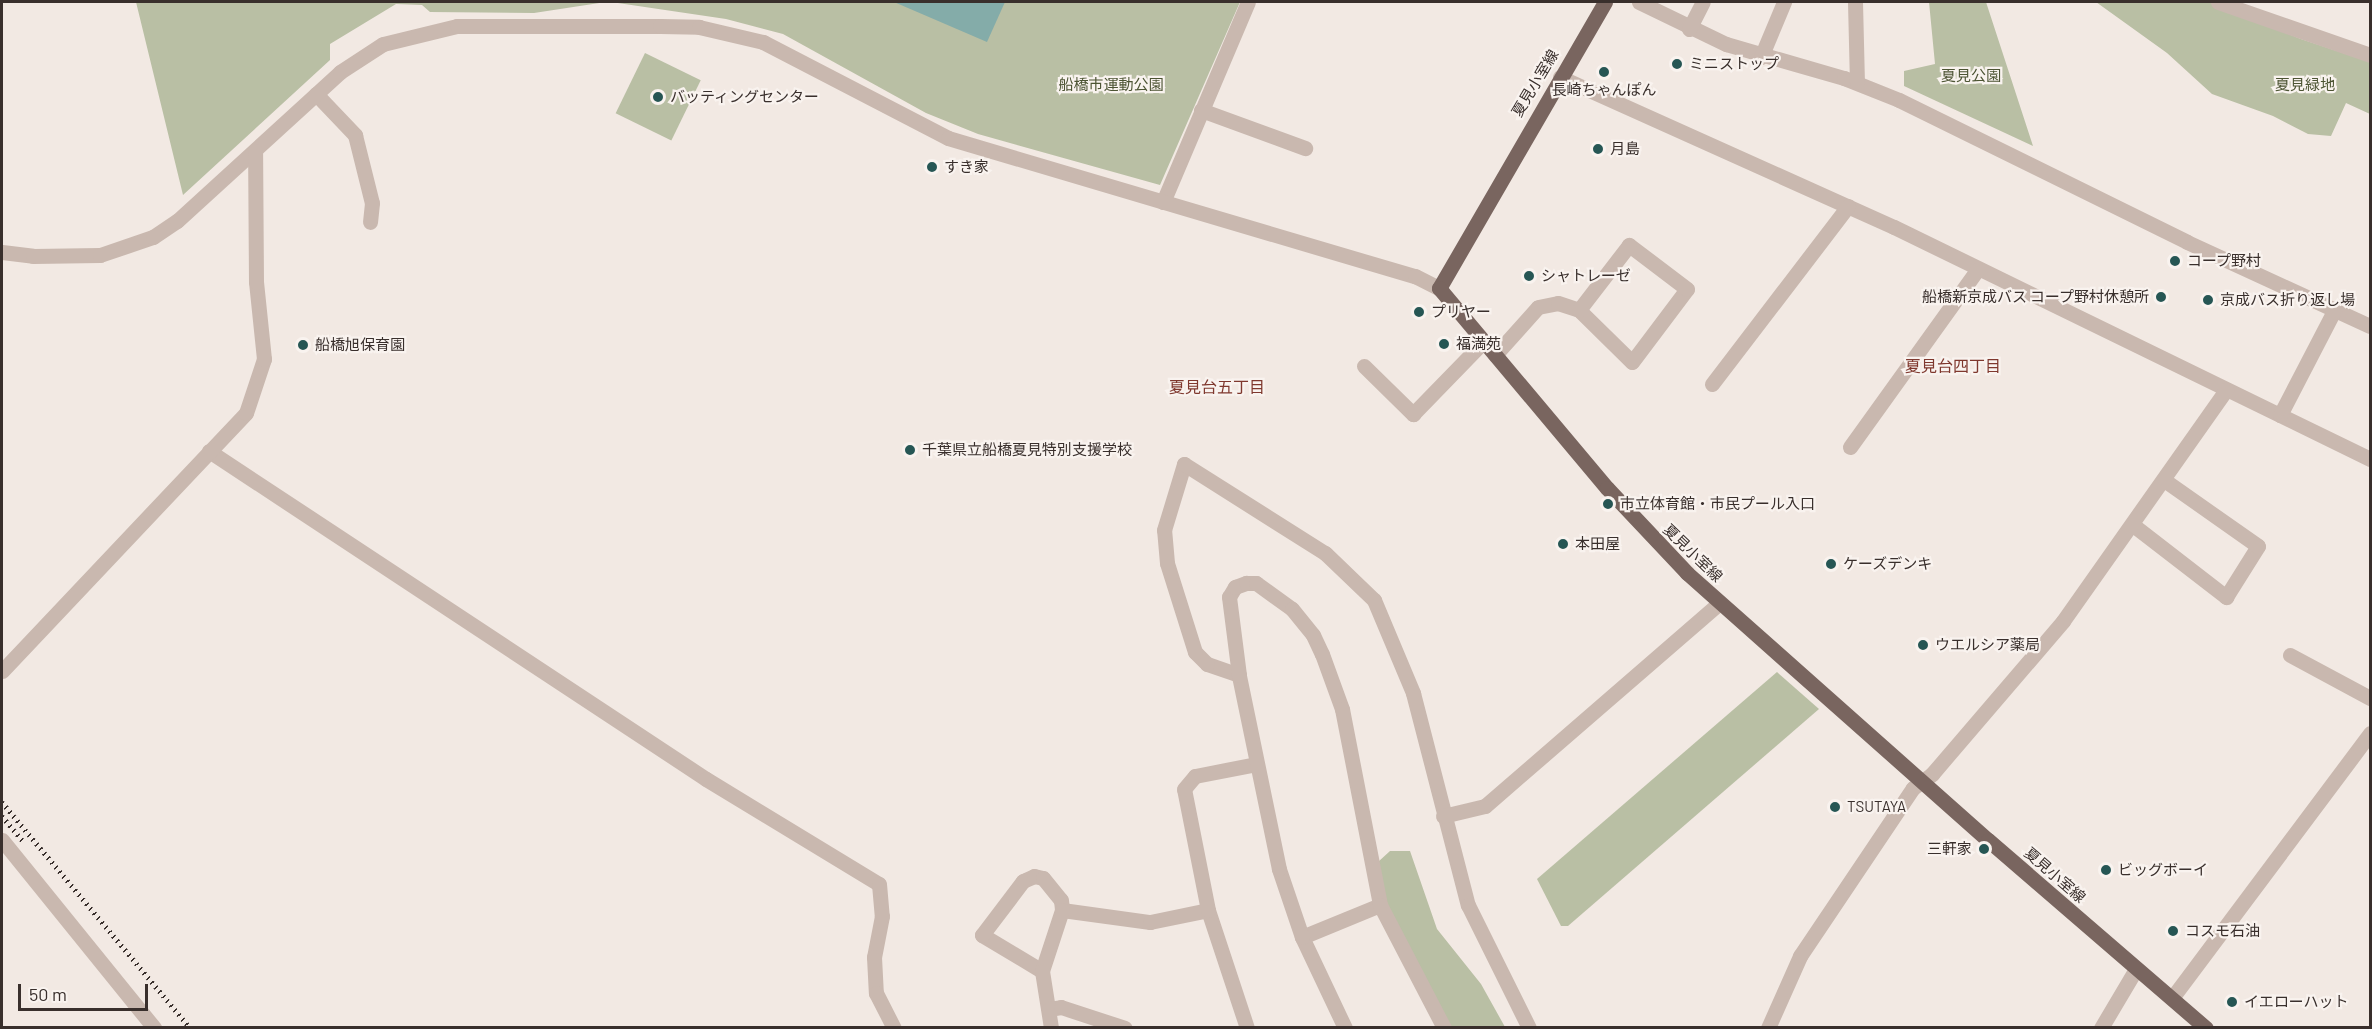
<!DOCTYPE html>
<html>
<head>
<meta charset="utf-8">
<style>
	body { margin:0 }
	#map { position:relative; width:2372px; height:1029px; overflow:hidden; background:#f2e9e3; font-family:Barlow,"Noto Sans JP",sans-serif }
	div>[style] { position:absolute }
	.green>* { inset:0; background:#b9bfa4; transform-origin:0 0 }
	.water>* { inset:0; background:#84aca9 }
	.minor>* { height:15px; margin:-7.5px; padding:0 7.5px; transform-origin:7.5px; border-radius:7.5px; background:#c9b8af }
	.major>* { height:15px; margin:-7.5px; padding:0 7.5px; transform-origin:7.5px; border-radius:7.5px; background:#79655f }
	.rail>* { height:4.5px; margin-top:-2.25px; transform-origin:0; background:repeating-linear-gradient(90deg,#392f2c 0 1.5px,transparent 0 6px) }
	.dots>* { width:16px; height:16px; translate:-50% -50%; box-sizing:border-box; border:3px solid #f9f3ef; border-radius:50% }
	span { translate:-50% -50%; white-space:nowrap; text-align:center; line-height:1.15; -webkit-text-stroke:4.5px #f9f3ef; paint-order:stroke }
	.poi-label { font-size:15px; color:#392f2c }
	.left { translate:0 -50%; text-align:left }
	.right { translate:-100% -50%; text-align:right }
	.park-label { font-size:15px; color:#4c5433 }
	.street-label { font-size:15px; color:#392f2c }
	.neighbourhood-label { font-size:16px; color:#7f382e }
	.frame { position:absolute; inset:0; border:3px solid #392f2c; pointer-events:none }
	.scale { position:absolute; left:18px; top:984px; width:130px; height:27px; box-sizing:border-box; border:3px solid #392f2c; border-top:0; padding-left:8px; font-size:18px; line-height:21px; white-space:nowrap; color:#392f2c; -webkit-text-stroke:4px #f9f3ef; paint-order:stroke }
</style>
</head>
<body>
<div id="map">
	<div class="green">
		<i style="clip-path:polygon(136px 2px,606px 2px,534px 13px,430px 12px,422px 5px,396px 4px,330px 44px,330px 60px,183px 195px)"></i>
		<i style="clip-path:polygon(611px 2px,1240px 2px,1160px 185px,978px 134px,926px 113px,783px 34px,726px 19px)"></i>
		<i style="clip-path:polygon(1929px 2px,1986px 2px,2033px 146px,1904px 86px,1904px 71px,1935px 64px)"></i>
		<i style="clip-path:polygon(2096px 2px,2210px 2px,2301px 39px,2370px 62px,2370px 114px,2346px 103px,2331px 136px,2308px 134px,2273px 116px,2212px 94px,2167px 53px)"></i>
		<i style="left:645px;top:53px;width:62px;height:67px;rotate:26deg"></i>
		<i style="clip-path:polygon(1777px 672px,1819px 709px,1568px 926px,1561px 926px,1537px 879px)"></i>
		<i style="clip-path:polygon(1390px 851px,1410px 851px,1437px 929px,1481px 984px,1505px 1027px,1446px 1027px,1387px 911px,1378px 862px)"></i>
	</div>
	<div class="water">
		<i style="clip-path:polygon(894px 2px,1005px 2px,987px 42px)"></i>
	</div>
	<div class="minor">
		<i style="left:1639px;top:2px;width:97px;rotate:25.8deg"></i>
		<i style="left:1726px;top:44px;width:123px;rotate:16.1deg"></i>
		<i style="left:1844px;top:78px;width:59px;rotate:21.8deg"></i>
		<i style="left:1899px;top:100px;width:321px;rotate:26.2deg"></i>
		<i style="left:2187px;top:242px;width:201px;rotate:24.7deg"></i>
		<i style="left:1855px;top:2px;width:80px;rotate:88.6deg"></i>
		<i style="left:2218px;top:2px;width:161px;rotate:19.2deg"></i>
		<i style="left:1689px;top:29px;width:30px;rotate:-63deg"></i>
		<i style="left:1761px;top:57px;width:60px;rotate:-67.3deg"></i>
		<i style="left:1560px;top:77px;width:366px;rotate:24.2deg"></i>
		<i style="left:1894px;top:227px;width:530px;rotate:25.98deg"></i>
		<i style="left:316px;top:94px;width:57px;rotate:46.4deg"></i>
		<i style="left:355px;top:135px;width:70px;rotate:76deg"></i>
		<i style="left:372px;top:203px;width:19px;rotate:96deg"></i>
		<i style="left:1201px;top:110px;width:111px;rotate:20.1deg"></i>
		<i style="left:1163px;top:202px;width:217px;rotate:-67deg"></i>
		<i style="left:2px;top:252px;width:31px;rotate:7deg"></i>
		<i style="left:33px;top:256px;width:67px;rotate:-0.9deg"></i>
		<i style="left:100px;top:255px;width:56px;rotate:-18.8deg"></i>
		<i style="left:153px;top:237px;width:29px;rotate:-34deg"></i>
		<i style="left:177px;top:221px;width:221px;rotate:-42.4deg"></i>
		<i style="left:340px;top:72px;width:51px;rotate:-33.1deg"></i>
		<i style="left:383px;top:44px;width:76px;rotate:-13.7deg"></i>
		<i style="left:457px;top:26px;width:203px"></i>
		<i style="left:660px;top:26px;width:39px;rotate:1deg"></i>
		<i style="left:699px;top:27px;width:66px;rotate:13.2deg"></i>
		<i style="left:763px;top:42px;width:208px;rotate:27.4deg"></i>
		<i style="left:948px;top:138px;width:487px;rotate:16.5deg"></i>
		<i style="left:1415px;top:276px;width:27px;rotate:27deg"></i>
		<i style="left:1495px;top:355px;width:64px;rotate:-48.1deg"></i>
		<i style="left:1538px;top:307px;width:20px;rotate:-11deg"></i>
		<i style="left:1558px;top:303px;width:22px;rotate:18deg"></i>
		<i style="left:1579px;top:310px;width:74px;rotate:44.5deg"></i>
		<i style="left:1632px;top:362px;width:91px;rotate:-53deg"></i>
		<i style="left:1687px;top:289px;width:73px;rotate:-142.8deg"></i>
		<i style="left:1629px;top:245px;width:82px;rotate:127.6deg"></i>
		<i style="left:1364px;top:366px;width:69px;rotate:44.4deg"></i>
		<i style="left:1413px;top:414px;width:102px;rotate:-45.8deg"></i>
		<i style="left:1712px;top:384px;width:224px;rotate:-52.6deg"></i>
		<i style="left:2280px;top:415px;width:119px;rotate:-62.6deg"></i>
		<i style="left:1850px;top:447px;width:218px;rotate:-54.3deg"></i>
		<i style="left:209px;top:451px;width:595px;rotate:33.42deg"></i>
		<i style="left:706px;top:779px;width:202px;rotate:31.3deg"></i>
		<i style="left:879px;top:884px;width:32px;rotate:85deg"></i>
		<i style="left:882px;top:916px;width:42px;rotate:101deg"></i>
		<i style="left:874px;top:957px;width:36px;rotate:87deg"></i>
		<i style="left:876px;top:993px;width:39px;rotate:63deg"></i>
		<i style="left:2133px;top:525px;width:118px;rotate:37.7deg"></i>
		<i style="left:2226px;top:597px;width:60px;rotate:-57.9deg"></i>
		<i style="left:2258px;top:546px;width:115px;rotate:-144.9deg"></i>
		<i style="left:2290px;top:655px;width:91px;rotate:28.3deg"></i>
		<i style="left:2px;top:671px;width:355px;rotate:-46.6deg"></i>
		<i style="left:246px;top:413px;width:57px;rotate:-71.6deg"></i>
		<i style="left:264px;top:359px;width:77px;rotate:-95.9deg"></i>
		<i style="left:256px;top:282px;width:131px;rotate:-90.4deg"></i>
		<i style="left:1239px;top:675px;width:34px;rotate:-161deg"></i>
		<i style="left:1207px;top:664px;width:17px;rotate:-135deg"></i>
		<i style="left:1195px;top:652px;width:93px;rotate:-107.5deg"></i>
		<i style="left:1167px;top:563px;width:33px;rotate:-95deg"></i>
		<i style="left:1164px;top:530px;width:69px;rotate:-73.1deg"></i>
		<i style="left:1184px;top:464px;width:167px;rotate:32.3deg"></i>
		<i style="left:1325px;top:553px;width:68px;rotate:43.8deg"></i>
		<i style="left:1374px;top:600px;width:101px;rotate:67.2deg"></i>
		<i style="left:1413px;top:693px;width:219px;rotate:75.5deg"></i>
		<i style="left:1468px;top:905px;width:137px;rotate:63.6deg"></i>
		<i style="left:1443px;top:816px;width:43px;rotate:-13.4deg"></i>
		<i style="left:1485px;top:806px;width:310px;rotate:-40.9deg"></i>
		<i style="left:2px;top:840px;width:242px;rotate:51deg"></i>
		<i style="left:1062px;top:910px;width:89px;rotate:7.8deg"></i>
		<i style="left:1150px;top:922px;width:59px;rotate:-11.7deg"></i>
		<i style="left:1302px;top:937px;width:84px;rotate:-22.3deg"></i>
		<i style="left:1042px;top:971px;width:70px;rotate:-149deg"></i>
		<i style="left:982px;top:935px;width:68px;rotate:-52.8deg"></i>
		<i style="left:1023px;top:881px;width:12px;rotate:-24deg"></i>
		<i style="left:1034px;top:876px;width:9px;rotate:13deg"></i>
		<i style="left:1043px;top:878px;width:28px;rotate:51deg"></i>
		<i style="left:1061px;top:900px;width:10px;rotate:84deg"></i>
		<i style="left:1062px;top:910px;width:64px;rotate:108.2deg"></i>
		<i style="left:1042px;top:971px;width:58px;rotate:81deg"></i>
		<i style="left:2172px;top:998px;width:331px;rotate:-53.2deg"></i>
		<i style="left:1049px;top:1009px;width:12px;rotate:-9deg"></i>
		<i style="left:1061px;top:1007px;width:67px;rotate:18.2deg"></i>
		<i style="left:1247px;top:1028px;width:124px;rotate:-108.3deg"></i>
		<i style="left:1208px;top:910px;width:123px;rotate:-101.2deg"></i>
		<i style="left:1184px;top:789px;width:17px;rotate:-50deg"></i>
		<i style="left:1195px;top:776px;width:62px;rotate:-11.1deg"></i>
		<i style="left:1345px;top:1028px;width:101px;rotate:-115.3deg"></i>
		<i style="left:1302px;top:937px;width:72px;rotate:-108.7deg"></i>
		<i style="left:1279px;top:869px;width:198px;rotate:-101.7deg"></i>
		<i style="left:1239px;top:675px;width:79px;rotate:-97.3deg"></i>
		<i style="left:1229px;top:597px;width:12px;rotate:-59deg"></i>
		<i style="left:1235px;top:587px;width:12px;rotate:-20deg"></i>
		<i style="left:1246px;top:583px;width:10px"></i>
		<i style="left:1256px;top:583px;width:44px;rotate:35.8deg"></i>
		<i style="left:1292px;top:609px;width:33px;rotate:51deg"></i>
		<i style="left:1313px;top:635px;width:21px;rotate:65deg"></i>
		<i style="left:1322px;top:654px;width:59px;rotate:70deg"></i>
		<i style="left:1342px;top:709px;width:200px;rotate:79deg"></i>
		<i style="left:1380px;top:905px;width:139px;rotate:62.5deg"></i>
		<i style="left:1768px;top:1028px;width:79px;rotate:-66deg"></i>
		<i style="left:1800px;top:956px;width:202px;rotate:-56.1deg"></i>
		<i style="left:1913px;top:788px;width:24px;rotate:-36deg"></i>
		<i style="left:1932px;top:774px;width:201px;rotate:-49.4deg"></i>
		<i style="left:2063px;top:621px;width:283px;rotate:-54.8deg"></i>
		<i style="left:2101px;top:1028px;width:69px;rotate:-59.3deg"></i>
	</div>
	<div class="major">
		<i style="left:1605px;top:2px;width:331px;rotate:120.1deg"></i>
		<i style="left:1439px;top:288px;width:261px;rotate:50deg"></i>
		<i style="left:1607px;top:488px;width:117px;rotate:46.7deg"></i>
		<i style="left:1687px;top:573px;width:402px;rotate:41.6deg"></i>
		<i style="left:1988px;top:840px;width:288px;rotate:40.8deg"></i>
	</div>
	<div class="rail">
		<i style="left:2px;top:802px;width:294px;rotate:50.2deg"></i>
		<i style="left:2px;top:816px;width:33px;rotate:50deg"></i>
	</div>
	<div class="dots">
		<i style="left:1677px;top:64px;background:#265654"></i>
		<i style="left:1604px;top:72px;background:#265654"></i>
		<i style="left:658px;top:97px;background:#265654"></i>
		<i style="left:1598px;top:149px;background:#265654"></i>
		<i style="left:932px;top:167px;background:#265654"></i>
		<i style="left:2175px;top:261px;background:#265654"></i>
		<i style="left:1529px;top:276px;background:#265654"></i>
		<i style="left:2161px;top:297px;background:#265654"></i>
		<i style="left:2208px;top:300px;background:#265654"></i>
		<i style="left:1419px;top:312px;background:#265654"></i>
		<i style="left:1444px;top:344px;background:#265654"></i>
		<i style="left:303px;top:345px;background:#265654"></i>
		<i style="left:910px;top:450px;background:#265654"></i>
		<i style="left:1608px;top:504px;background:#265654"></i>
		<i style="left:1563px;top:544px;background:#265654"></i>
		<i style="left:1831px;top:564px;background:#265654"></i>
		<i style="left:1923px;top:645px;background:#265654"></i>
		<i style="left:1835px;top:807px;background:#265654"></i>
		<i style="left:1984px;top:849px;background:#265654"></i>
		<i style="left:2106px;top:870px;background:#265654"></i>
		<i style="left:2173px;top:931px;background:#265654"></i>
		<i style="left:2232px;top:1002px;background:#265654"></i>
	</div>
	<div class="poi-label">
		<span class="left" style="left:1689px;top:64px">ミニストップ</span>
		<span style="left:1604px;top:90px">長崎ちゃんぽん</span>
		<span class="left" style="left:670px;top:97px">バッティングセンター</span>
		<span class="left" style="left:1610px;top:149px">月島</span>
		<span class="left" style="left:944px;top:167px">すき家</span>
		<span class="left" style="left:2187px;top:261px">コープ野村</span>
		<span class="left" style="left:1541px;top:276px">シャトレーゼ</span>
		<span class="right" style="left:2149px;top:297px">船橋新京成バス コープ野村休憩所</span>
		<span class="left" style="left:2220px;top:300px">京成バス折り返し場</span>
		<span class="left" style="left:1431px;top:312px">プリヤー</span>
		<span class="left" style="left:1456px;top:344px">福満苑</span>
		<span class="left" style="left:315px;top:345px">船橋旭保育園</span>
		<span class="left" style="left:922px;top:450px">千葉県立船橋夏見特別支援学校</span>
		<span class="left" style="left:1620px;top:504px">市立体育館・市民プール入口</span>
		<span class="left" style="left:1575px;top:544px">本田屋</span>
		<span class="left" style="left:1843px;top:564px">ケーズデンキ</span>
		<span class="left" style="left:1935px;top:645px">ウエルシア薬局</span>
		<span class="left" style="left:1847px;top:807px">TSUTAYA</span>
		<span class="right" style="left:1972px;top:849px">三軒家</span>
		<span class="left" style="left:2118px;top:870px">ビッグボーイ</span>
		<span class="left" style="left:2185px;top:931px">コスモ石油</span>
		<span class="left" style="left:2244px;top:1002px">イエローハット</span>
	</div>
	<div class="park-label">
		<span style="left:1971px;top:76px">夏見公園</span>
		<span style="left:1111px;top:85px">船橋市運動公園</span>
		<span style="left:2305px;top:85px">夏見緑地</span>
	</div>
	<div class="street-label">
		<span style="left:1535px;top:83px;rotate:-59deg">夏見小室線</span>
		<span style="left:1693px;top:553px;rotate:44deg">夏見小室線</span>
		<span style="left:2055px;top:875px;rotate:41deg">夏見小室線</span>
	</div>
	<div class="neighbourhood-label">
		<span style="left:1953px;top:366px">夏見台四丁目</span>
		<span style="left:1217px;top:387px">夏見台五丁目</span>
	</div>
	<div class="frame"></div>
	<div class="scale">50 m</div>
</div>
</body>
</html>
